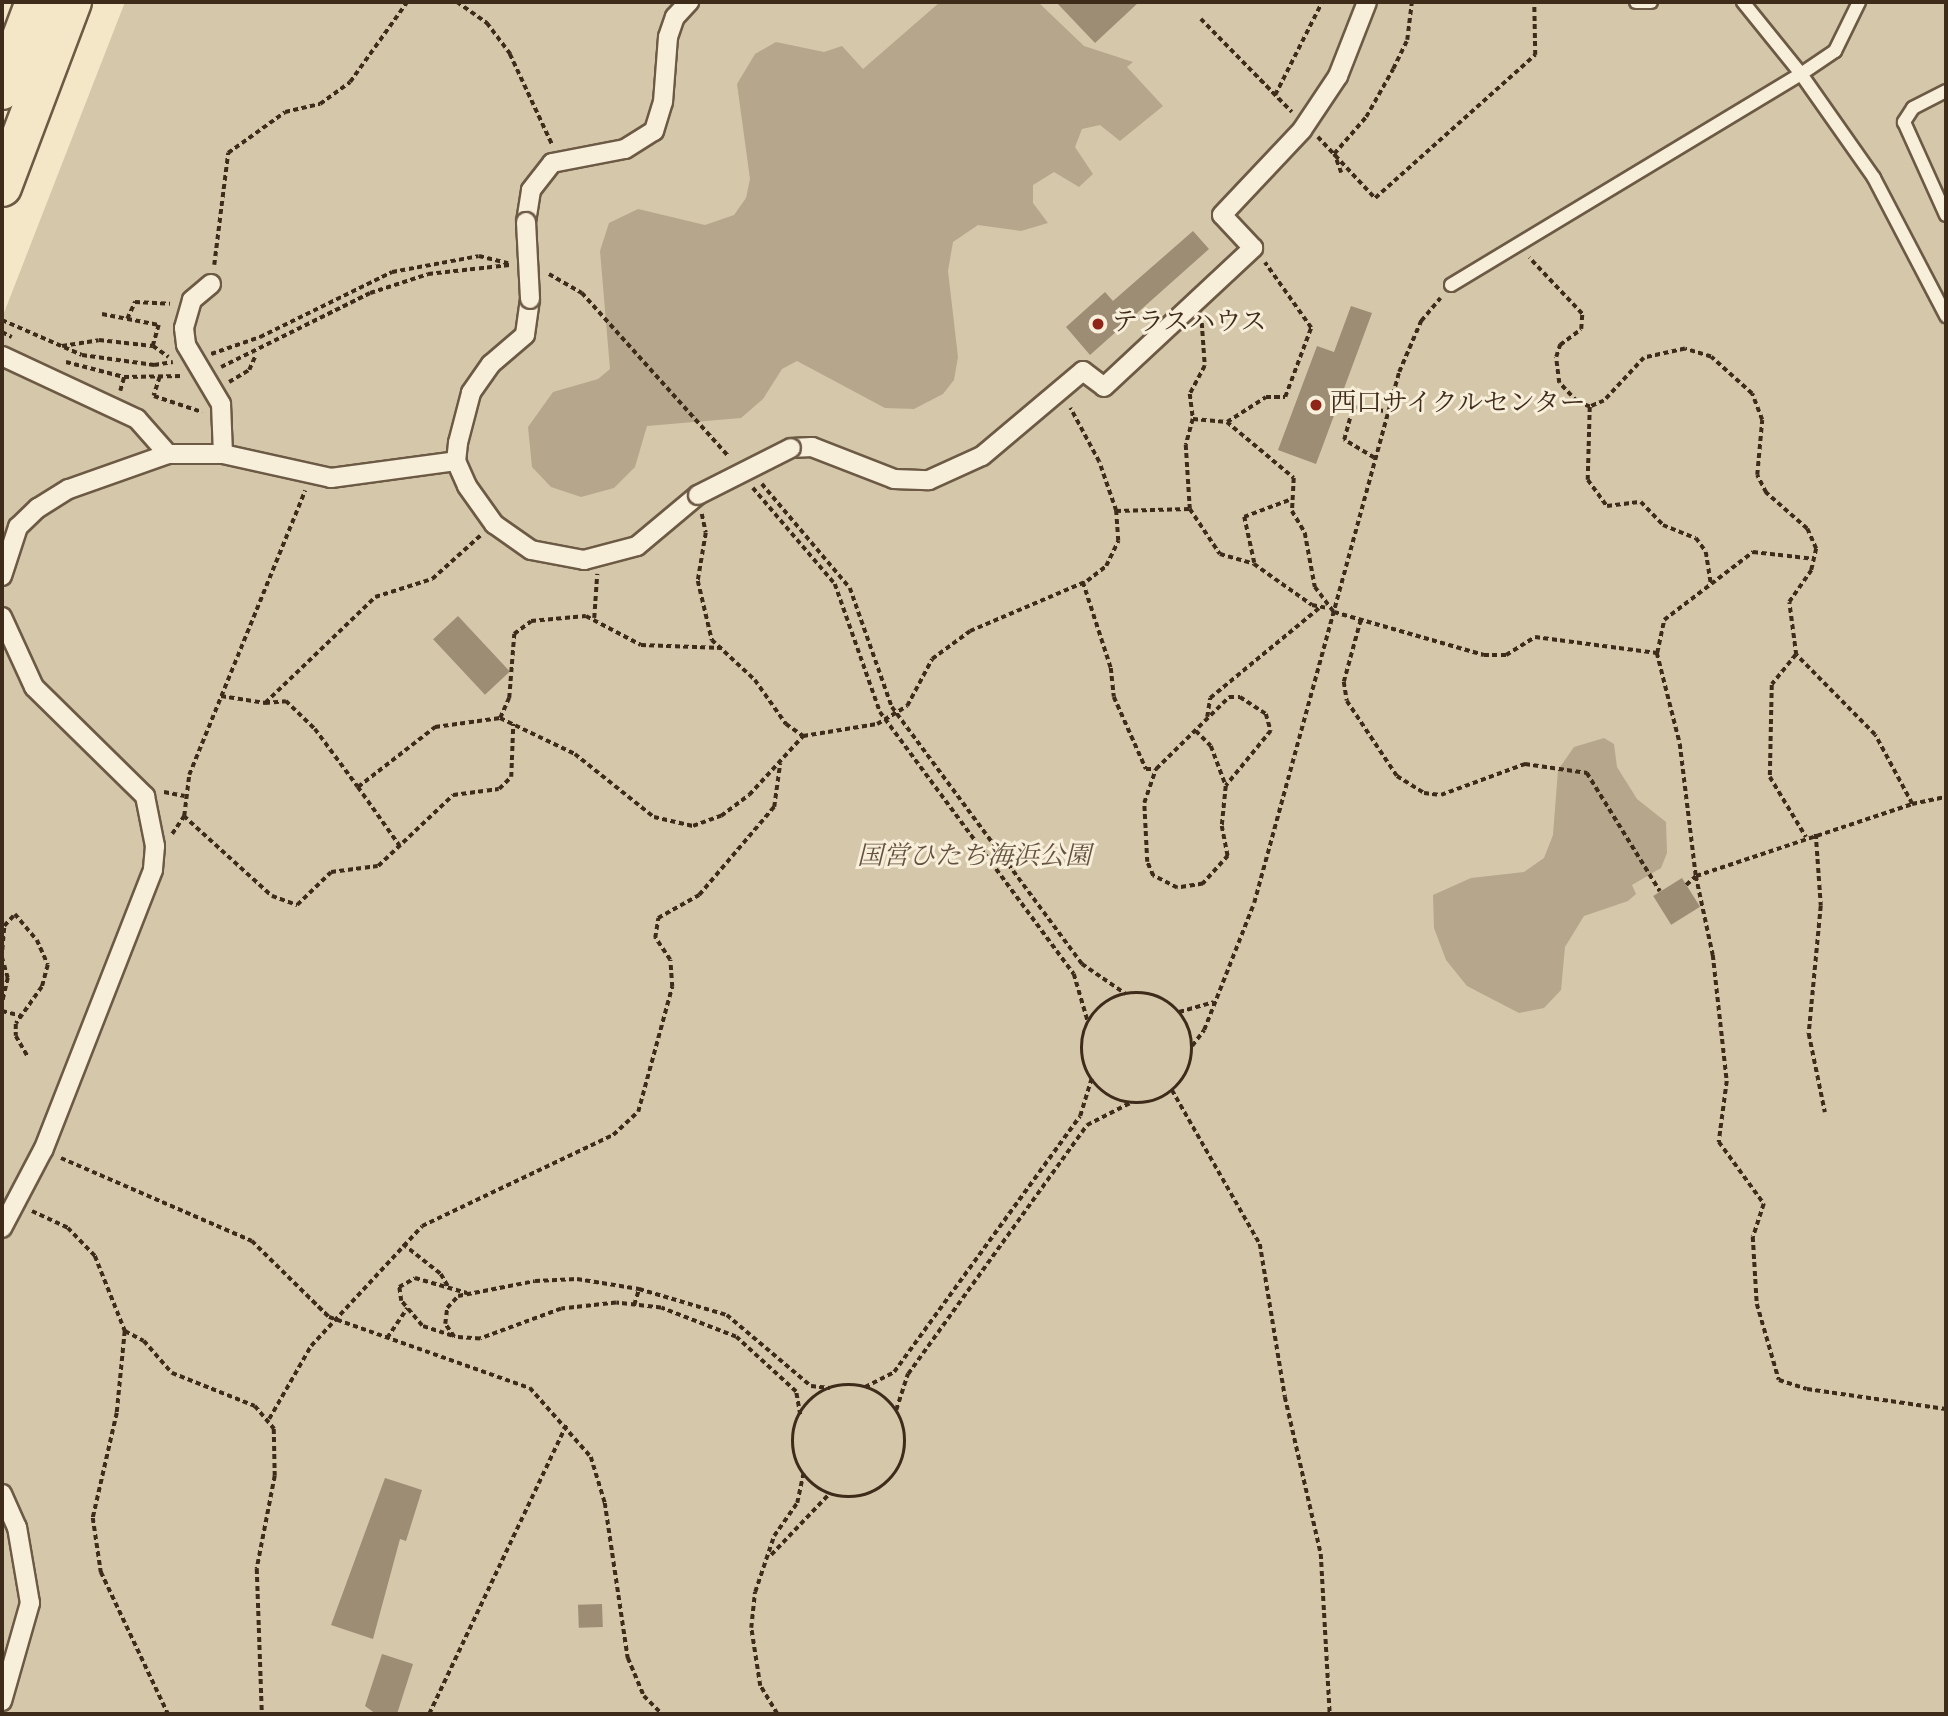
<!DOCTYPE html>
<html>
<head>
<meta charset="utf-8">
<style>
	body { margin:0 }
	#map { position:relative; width:1948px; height:1716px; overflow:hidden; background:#f4e7c7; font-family:"Sorts Mill Goudy","Noto Serif JP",serif }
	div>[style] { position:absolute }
	.green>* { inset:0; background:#d5c7aa }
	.water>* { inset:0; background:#b6a78c }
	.building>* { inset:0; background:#9d8d74; transform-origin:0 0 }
	.path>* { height:3.5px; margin-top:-1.75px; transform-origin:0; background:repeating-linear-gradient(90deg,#3e2b1a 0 5px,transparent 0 8.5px) }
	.path>.ring { margin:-1.75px; padding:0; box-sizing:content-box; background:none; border:3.5px solid #3e2b1a; border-radius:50% }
	.roads { filter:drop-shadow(2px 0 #6c5a45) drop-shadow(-2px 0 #6c5a45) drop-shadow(0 2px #6c5a45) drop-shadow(0 -2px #6c5a45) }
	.service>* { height:12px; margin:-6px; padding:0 6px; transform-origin:6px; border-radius:6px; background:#f8efdb }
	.pedestrian>* { height:18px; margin:-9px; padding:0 9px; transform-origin:9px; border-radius:9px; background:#f8efdb }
	.motorway>* { height:38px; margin:-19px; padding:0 19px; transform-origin:19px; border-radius:19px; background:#f4e7c7 }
	.bridges { filter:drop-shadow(2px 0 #6c5a45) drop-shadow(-2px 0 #6c5a45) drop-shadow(0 2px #6c5a45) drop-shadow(0 -2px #6c5a45) }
	.pedestrian-bridge>* { height:18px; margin:-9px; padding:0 9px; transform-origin:9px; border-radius:9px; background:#f8efdb }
	.dots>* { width:19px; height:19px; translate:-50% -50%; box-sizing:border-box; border:4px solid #f8efdb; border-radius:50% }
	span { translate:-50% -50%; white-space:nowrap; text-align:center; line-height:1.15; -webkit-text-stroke:6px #f8efdb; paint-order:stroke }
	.poi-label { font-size:26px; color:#3e2b1a }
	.left { translate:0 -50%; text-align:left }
	.park-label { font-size:26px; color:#64523e; font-style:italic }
	.frame { position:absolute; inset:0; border:4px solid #3e2b1a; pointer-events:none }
</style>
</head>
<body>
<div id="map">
	<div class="green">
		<i style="clip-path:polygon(125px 2px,1946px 2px,1946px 1714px,2px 1714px,2px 318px)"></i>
	</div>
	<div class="water">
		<i style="clip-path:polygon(940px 2px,1038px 2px,1084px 46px,1133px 62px,1127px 67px,1163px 106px,1120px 141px,1100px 125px,1082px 129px,1075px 147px,1093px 174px,1079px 187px,1054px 172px,1033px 185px,1033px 203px,1048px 223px,1021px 231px,978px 225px,953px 242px,948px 271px,958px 357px,954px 380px,943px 394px,914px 409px,885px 408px,797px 361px,782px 369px,763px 399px,741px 418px,647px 426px,635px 467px,614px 488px,581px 497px,551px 487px,532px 467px,528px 427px,553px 392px,598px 379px,610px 369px,600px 251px,609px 223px,638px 209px,705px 225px,734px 215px,746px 198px,750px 179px,737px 84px,755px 54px,776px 42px,824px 52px,842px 46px,863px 69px)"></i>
		<i style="clip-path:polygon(1604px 738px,1614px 744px,1617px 767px,1637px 799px,1666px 822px,1667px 853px,1661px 868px,1632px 885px,1636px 894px,1628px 901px,1584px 916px,1565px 947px,1561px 990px,1544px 1008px,1519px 1013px,1467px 986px,1446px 960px,1434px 928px,1433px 895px,1471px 878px,1524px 872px,1544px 858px,1553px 835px,1558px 770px,1574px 747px)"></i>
	</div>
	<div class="building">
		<i style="clip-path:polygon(1056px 2px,1139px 2px,1095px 43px)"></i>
		<i style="clip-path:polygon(1193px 231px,1209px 249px,1090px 355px,1066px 327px,1105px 292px,1113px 301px)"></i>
		<i style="clip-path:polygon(1351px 306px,1372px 313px,1316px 464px,1278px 450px,1317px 346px,1334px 352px)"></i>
		<i style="left:458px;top:616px;width:76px;height:34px;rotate:47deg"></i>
		<i style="left:1682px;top:878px;width:34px;height:34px;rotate:58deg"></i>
		<i style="clip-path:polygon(385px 1478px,422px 1490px,406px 1541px,400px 1539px,373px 1639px,331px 1625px)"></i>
		<i style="left:602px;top:1604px;width:23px;height:24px;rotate:88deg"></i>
		<i style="clip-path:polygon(382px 1654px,413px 1664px,397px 1714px,376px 1714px,365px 1706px)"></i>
	</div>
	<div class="path">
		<i style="left:457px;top:2px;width:37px;rotate:35deg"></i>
		<i style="left:487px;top:23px;width:39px;rotate:53deg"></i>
		<i style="left:510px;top:54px;width:99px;rotate:65deg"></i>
		<i style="left:1201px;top:19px;width:130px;rotate:45.6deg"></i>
		<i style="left:1275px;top:95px;width:104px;rotate:-63.2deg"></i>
		<i style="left:1318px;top:137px;width:83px;rotate:46.9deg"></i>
		<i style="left:1375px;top:198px;width:215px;rotate:-41.8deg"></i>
		<i style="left:1535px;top:55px;width:53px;rotate:-91.1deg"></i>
		<i style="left:1341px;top:173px;width:20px;rotate:-110deg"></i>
		<i style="left:1334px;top:154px;width:49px;rotate:-49.1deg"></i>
		<i style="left:1366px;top:117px;width:55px;rotate:-60.6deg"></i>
		<i style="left:1393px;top:69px;width:32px;rotate:-64deg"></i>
		<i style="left:1407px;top:40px;width:38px;rotate:-83deg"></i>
		<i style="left:214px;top:265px;width:113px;rotate:-82.9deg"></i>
		<i style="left:228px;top:153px;width:70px;rotate:-35.7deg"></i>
		<i style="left:285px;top:112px;width:36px;rotate:-13deg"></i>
		<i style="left:320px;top:104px;width:37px;rotate:-36deg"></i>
		<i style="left:350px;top:82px;width:98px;rotate:-54.5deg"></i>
		<i style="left:549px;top:274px;width:38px;rotate:30deg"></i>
		<i style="left:582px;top:293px;width:220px;rotate:48.1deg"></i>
		<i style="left:102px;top:314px;width:58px;rotate:10.9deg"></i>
		<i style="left:159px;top:325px;width:22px;rotate:106deg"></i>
		<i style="left:127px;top:319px;width:19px;rotate:-65deg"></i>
		<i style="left:135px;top:302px;width:35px;rotate:3deg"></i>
		<i style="left:2px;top:320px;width:87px;rotate:23.6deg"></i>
		<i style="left:82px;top:355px;width:73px;rotate:7.9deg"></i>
		<i style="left:154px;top:365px;width:19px;rotate:-9deg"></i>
		<i style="left:1202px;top:323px;width:43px;rotate:86deg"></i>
		<i style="left:1205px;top:366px;width:32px;rotate:118deg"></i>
		<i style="left:1190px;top:394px;width:25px;rotate:83deg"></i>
		<i style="left:1193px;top:419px;width:34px;rotate:5deg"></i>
		<i style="left:1227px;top:422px;width:46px;rotate:-32.7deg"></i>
		<i style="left:1266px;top:397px;width:19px"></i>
		<i style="left:1285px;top:397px;width:74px;rotate:-69.4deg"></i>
		<i style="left:1311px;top:328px;width:80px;rotate:-125.3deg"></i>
		<i style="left:2px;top:332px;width:11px;rotate:27deg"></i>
		<i style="left:62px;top:346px;width:37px;rotate:-9deg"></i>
		<i style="left:99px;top:340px;width:54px;rotate:6.3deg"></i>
		<i style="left:153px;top:346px;width:19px;rotate:35deg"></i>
		<i style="left:211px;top:354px;width:52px;rotate:-19.1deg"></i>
		<i style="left:260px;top:337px;width:147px;rotate:-26.2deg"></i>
		<i style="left:392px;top:272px;width:88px;rotate:-10.4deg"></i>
		<i style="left:479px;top:256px;width:30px;rotate:14deg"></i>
		<i style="left:66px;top:362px;width:60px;rotate:14.5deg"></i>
		<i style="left:124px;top:377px;width:59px;rotate:-1deg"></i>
		<i style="left:221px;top:367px;width:166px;rotate:-26.4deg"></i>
		<i style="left:370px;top:293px;width:61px;rotate:-18.1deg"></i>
		<i style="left:428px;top:274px;width:82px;rotate:-6.3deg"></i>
		<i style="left:160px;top:377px;width:20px;rotate:108deg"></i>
		<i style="left:154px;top:396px;width:51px;rotate:18.4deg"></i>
		<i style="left:229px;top:382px;width:23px;rotate:-31deg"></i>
		<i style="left:249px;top:370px;width:17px;rotate:-66deg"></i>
		<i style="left:120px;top:391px;width:15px;rotate:-74deg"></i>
		<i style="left:1590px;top:407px;width:73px;rotate:91.6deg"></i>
		<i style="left:1588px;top:480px;width:32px;rotate:54deg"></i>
		<i style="left:1607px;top:506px;width:34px;rotate:-7deg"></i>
		<i style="left:1641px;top:502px;width:32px;rotate:46deg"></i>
		<i style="left:1663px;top:525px;width:35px;rotate:22deg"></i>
		<i style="left:1696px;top:538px;width:17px;rotate:54deg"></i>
		<i style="left:1706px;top:552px;width:33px;rotate:81deg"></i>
		<i style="left:1193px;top:419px;width:27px;rotate:105deg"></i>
		<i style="left:1186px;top:445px;width:64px;rotate:86.4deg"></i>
		<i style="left:1190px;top:509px;width:54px;rotate:56.3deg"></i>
		<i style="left:1220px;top:554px;width:35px;rotate:16deg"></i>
		<i style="left:1254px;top:564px;width:71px;rotate:35.3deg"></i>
		<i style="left:1312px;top:605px;width:15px;rotate:11deg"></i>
		<i style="left:1227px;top:422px;width:87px;rotate:39.9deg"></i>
		<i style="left:1294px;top:478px;width:33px;rotate:93deg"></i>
		<i style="left:1292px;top:511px;width:26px;rotate:59deg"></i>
		<i style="left:1305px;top:533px;width:55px;rotate:79.5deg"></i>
		<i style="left:1315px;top:587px;width:31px;rotate:53deg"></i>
		<i style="left:1334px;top:612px;width:156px;rotate:16deg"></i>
		<i style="left:1484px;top:655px;width:22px"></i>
		<i style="left:1506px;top:655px;width:34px;rotate:-32deg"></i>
		<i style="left:1535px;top:637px;width:123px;rotate:7.5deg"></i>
		<i style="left:1657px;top:653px;width:94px;rotate:75.8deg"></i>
		<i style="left:1680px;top:744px;width:133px;rotate:83.1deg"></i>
		<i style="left:1696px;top:876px;width:228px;rotate:-18.4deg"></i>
		<i style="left:1912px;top:804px;width:78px;rotate:-118.2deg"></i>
		<i style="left:1875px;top:735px;width:112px;rotate:-134.6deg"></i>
		<i style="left:1796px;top:655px;width:53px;rotate:-97.5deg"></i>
		<i style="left:1789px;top:602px;width:39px;rotate:-55deg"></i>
		<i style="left:1811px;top:570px;width:22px;rotate:-77deg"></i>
		<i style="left:1816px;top:549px;width:22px;rotate:-114deg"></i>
		<i style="left:1807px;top:529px;width:55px;rotate:-138.7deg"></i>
		<i style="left:1766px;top:493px;width:20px;rotate:-117deg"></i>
		<i style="left:1757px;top:475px;width:55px;rotate:-84.8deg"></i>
		<i style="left:1762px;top:420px;width:28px;rotate:-111deg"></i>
		<i style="left:1752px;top:394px;width:55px;rotate:-137.9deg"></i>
		<i style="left:1711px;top:357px;width:27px;rotate:-163deg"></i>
		<i style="left:1685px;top:349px;width:42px;rotate:167.6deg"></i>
		<i style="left:1644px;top:358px;width:59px;rotate:132.9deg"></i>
		<i style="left:1604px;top:401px;width:15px;rotate:157deg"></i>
		<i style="left:1590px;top:407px;width:14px;rotate:-159deg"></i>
		<i style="left:1577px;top:402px;width:26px;rotate:-133deg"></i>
		<i style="left:1559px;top:383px;width:26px;rotate:-97deg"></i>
		<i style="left:1556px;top:357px;width:13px;rotate:-72deg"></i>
		<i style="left:1560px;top:345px;width:26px;rotate:-37deg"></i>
		<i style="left:1581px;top:329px;width:15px;rotate:-86deg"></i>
		<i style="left:1582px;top:314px;width:77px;rotate:-133.4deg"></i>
		<i style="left:1374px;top:458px;width:35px;rotate:-149deg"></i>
		<i style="left:1344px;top:440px;width:34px;rotate:-75deg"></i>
		<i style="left:1353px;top:407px;width:34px;rotate:7deg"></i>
		<i style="left:762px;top:484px;width:136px;rotate:49.8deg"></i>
		<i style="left:850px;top:588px;width:126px;rotate:70.6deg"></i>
		<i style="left:892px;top:707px;width:320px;rotate:53.5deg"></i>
		<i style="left:1082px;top:964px;width:53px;rotate:34.3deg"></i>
		<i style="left:753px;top:488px;width:126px;rotate:49.5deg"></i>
		<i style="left:835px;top:584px;width:136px;rotate:70.6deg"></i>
		<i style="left:880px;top:712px;width:326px;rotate:53.5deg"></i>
		<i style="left:1074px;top:974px;width:50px;rotate:73.7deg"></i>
		<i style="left:1116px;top:511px;width:74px;rotate:-1.5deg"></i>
		<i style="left:702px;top:514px;width:19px;rotate:78deg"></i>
		<i style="left:706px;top:533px;width:49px;rotate:99.5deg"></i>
		<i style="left:698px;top:581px;width:61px;rotate:76.7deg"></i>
		<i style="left:712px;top:640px;width:59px;rotate:42.9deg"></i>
		<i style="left:755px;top:680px;width:54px;rotate:54.8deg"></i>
		<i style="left:786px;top:724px;width:21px;rotate:35deg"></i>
		<i style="left:803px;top:736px;width:75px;rotate:-9.2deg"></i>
		<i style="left:877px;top:724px;width:35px;rotate:-31deg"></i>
		<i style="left:907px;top:706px;width:53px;rotate:-62deg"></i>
		<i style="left:932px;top:659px;width:47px;rotate:-36.4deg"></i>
		<i style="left:970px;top:631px;width:127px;rotate:-23.1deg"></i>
		<i style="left:1087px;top:581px;width:24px;rotate:-38deg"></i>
		<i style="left:1106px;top:566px;width:28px;rotate:-64deg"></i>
		<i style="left:1118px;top:541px;width:30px;rotate:-94deg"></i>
		<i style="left:1116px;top:511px;width:52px;rotate:-109.1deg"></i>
		<i style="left:1099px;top:462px;width:61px;rotate:-118.2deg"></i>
		<i style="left:1254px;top:563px;width:47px;rotate:-102.3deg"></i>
		<i style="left:1244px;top:517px;width:48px;rotate:-20.7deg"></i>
		<i style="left:1083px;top:582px;width:90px;rotate:72deg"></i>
		<i style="left:1111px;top:668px;width:29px;rotate:84deg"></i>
		<i style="left:1114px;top:697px;width:79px;rotate:66deg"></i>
		<i style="left:1146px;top:769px;width:10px"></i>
		<i style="left:594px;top:618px;width:44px;rotate:-86.1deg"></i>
		<i style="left:1361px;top:620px;width:64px;rotate:105.3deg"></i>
		<i style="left:1344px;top:682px;width:19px;rotate:81deg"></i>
		<i style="left:1347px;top:701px;width:90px;rotate:56.3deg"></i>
		<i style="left:1397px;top:776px;width:32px;rotate:32deg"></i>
		<i style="left:1424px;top:793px;width:17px;rotate:7deg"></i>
		<i style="left:1441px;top:795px;width:90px;rotate:-20.3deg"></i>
		<i style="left:1525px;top:764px;width:63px;rotate:8.3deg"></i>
		<i style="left:1587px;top:773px;width:139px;rotate:58.3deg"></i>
		<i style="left:1657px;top:653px;width:34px;rotate:-78deg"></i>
		<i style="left:1664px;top:620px;width:112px;rotate:-37.4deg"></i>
		<i style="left:1753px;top:552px;width:62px;rotate:6.4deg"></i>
		<i style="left:1796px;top:655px;width:38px;rotate:129deg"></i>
		<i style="left:1772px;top:685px;width:92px;rotate:91.2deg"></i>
		<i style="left:1770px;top:777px;width:70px;rotate:59deg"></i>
		<i style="left:221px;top:696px;width:45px;rotate:9deg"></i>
		<i style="left:265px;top:703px;width:153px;rotate:-43.9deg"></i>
		<i style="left:375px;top:597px;width:60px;rotate:-17.5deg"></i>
		<i style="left:432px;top:579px;width:66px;rotate:-41.9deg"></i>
		<i style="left:1229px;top:697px;width:11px"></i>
		<i style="left:1240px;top:697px;width:31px;rotate:33deg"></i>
		<i style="left:1266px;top:714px;width:18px;rotate:74deg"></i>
		<i style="left:1271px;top:731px;width:71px;rotate:129.3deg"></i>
		<i style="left:1226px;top:786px;width:40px;rotate:95.7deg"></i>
		<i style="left:1222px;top:826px;width:31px;rotate:79deg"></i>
		<i style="left:1228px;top:856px;width:38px;rotate:132deg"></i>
		<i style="left:1203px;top:884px;width:26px;rotate:171deg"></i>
		<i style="left:1177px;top:888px;width:27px;rotate:-153deg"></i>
		<i style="left:1153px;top:876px;width:15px;rotate:-113deg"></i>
		<i style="left:1147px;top:862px;width:59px;rotate:-92.9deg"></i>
		<i style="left:1144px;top:803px;width:36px;rotate:-71deg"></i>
		<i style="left:1156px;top:769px;width:103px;rotate:-44.6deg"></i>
		<i style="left:265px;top:703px;width:21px;rotate:-5deg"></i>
		<i style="left:286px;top:701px;width:40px;rotate:44deg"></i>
		<i style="left:315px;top:729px;width:72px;rotate:53.4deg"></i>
		<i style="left:358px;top:787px;width:98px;rotate:-37.9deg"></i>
		<i style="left:435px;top:727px;width:66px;rotate:-7.9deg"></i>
		<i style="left:500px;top:718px;width:22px;rotate:-66deg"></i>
		<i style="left:509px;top:698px;width:64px;rotate:-85.5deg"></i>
		<i style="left:514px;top:634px;width:21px;rotate:-37deg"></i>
		<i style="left:531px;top:621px;width:55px;rotate:-5.2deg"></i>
		<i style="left:586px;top:616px;width:62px;rotate:27.8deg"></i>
		<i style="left:641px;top:645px;width:81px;rotate:2.1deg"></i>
		<i style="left:1207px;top:717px;width:19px;rotate:-81deg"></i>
		<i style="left:1210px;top:698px;width:141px;rotate:-39.5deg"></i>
		<i style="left:500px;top:718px;width:83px;rotate:25.6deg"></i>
		<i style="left:575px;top:754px;width:101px;rotate:38.6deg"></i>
		<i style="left:654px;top:817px;width:40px;rotate:13deg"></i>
		<i style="left:693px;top:826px;width:30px;rotate:-20deg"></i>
		<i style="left:721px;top:816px;width:35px;rotate:-37deg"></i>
		<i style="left:749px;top:795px;width:80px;rotate:-47.5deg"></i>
		<i style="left:1196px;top:731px;width:21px;rotate:45deg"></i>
		<i style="left:1211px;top:746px;width:43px;rotate:69.4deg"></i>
		<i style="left:358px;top:787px;width:72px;rotate:54.6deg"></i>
		<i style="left:164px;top:792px;width:21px;rotate:11deg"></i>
		<i style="left:1912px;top:804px;width:35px;rotate:-12deg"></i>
		<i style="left:184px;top:816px;width:119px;rotate:42.3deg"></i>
		<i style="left:272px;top:896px;width:27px;rotate:20deg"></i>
		<i style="left:297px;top:905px;width:47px;rotate:-44.1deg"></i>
		<i style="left:331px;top:872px;width:47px;rotate:-7.3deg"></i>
		<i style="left:378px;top:866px;width:103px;rotate:-43.4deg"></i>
		<i style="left:453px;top:795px;width:46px;rotate:-7.4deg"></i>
		<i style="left:499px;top:789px;width:17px;rotate:-45deg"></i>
		<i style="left:511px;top:777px;width:53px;rotate:-87.8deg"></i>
		<i style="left:172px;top:834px;width:22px;rotate:-56deg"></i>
		<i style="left:184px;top:816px;width:41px;rotate:-83deg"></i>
		<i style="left:189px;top:775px;width:307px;rotate:-67.8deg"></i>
		<i style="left:1816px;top:834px;width:72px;rotate:86deg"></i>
		<i style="left:1821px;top:906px;width:129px;rotate:95.4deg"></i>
		<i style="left:1809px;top:1034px;width:80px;rotate:78.4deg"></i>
		<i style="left:1686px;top:885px;width:13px;rotate:-42deg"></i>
		<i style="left:1696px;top:876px;width:81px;rotate:77.9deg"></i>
		<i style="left:1713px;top:955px;width:127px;rotate:83.7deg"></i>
		<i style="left:1727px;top:1081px;width:62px;rotate:97.5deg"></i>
		<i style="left:1719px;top:1142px;width:77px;rotate:54deg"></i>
		<i style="left:1764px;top:1204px;width:35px;rotate:108deg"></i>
		<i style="left:1753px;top:1237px;width:67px;rotate:86.6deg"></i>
		<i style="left:1757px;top:1304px;width:79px;rotate:73.9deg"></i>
		<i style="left:1779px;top:1380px;width:29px;rotate:18deg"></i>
		<i style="left:1807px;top:1389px;width:140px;rotate:8.2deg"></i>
		<i style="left:2px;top:950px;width:24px;rotate:-85deg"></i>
		<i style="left:4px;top:926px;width:16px;rotate:-47deg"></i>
		<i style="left:15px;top:914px;width:34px;rotate:50deg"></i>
		<i style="left:37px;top:940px;width:27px;rotate:66deg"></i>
		<i style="left:48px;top:965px;width:23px;rotate:105deg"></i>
		<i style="left:42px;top:987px;width:45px;rotate:125.1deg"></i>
		<i style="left:16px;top:1024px;width:12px;rotate:90deg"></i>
		<i style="left:16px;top:1036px;width:24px;rotate:60deg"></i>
		<i style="left:2px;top:957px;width:22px;rotate:74deg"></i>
		<i style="left:8px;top:978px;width:28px;rotate:103deg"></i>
		<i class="ring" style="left:1082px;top:993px;width:106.5px;height:106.5px"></i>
		<i style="left:2px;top:1011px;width:21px;rotate:14deg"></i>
		<i style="left:1179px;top:1012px;width:36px;rotate:-16deg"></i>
		<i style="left:1192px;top:1046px;width:20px;rotate:-53deg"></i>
		<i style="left:1204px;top:1030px;width:136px;rotate:-68.5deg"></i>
		<i style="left:1254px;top:903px;width:550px;rotate:-74.73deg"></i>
		<i style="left:1399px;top:372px;width:56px;rotate:-66.7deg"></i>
		<i style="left:1421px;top:321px;width:30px;rotate:-50deg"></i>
		<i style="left:1172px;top:1090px;width:177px;rotate:60.3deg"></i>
		<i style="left:1260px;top:1244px;width:155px;rotate:80.7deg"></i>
		<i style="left:1285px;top:1397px;width:161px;rotate:77.1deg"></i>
		<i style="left:1321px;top:1554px;width:160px;rotate:86.8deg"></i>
		<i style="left:61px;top:1158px;width:208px;rotate:23.5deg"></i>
		<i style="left:252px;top:1241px;width:108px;rotate:44.6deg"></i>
		<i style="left:329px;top:1317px;width:213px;rotate:19.5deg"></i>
		<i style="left:530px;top:1388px;width:92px;rotate:48.5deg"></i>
		<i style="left:591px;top:1457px;width:48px;rotate:73.1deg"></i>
		<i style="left:605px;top:1503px;width:157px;rotate:81.6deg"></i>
		<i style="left:628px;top:1658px;width:41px;rotate:67.2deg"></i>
		<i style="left:644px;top:1696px;width:25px;rotate:45deg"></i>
		<i style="left:32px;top:1211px;width:40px;rotate:25deg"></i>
		<i style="left:68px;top:1228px;width:39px;rotate:46deg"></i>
		<i style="left:95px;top:1256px;width:81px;rotate:68.2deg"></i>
		<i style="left:125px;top:1331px;width:82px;rotate:95.6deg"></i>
		<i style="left:117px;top:1413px;width:108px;rotate:102.9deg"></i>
		<i style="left:93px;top:1518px;width:55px;rotate:81.6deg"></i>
		<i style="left:101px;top:1572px;width:157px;rotate:64.7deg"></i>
		<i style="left:403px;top:1244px;width:48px;rotate:38.3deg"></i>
		<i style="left:441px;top:1274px;width:16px;rotate:60deg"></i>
		<i style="left:634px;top:1305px;width:17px;rotate:-73deg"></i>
		<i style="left:125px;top:1331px;width:21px;rotate:28deg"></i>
		<i style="left:144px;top:1341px;width:43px;rotate:48.8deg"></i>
		<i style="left:172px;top:1373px;width:89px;rotate:21.7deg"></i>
		<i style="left:255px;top:1406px;width:30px;rotate:50deg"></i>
		<i style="left:274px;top:1429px;width:47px;rotate:88.8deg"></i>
		<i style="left:275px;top:1476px;width:95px;rotate:101deg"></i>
		<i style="left:257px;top:1569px;width:145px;rotate:88deg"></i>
		<i style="left:452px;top:1336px;width:32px;rotate:-162deg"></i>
		<i style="left:422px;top:1326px;width:33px;rotate:-130deg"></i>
		<i style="left:401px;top:1301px;width:14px;rotate:-98deg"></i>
		<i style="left:399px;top:1287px;width:18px;rotate:-29deg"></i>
		<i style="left:415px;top:1278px;width:54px;rotate:16.1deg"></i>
		<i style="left:387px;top:1338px;width:36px;rotate:-56deg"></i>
		<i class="ring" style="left:793px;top:1385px;width:108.5px;height:108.5px"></i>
		<i style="left:865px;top:1387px;width:33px;rotate:-27deg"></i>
		<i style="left:894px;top:1372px;width:316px;rotate:-54deg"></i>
		<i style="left:1080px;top:1116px;width:39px;rotate:-73deg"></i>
		<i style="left:896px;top:1410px;width:38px;rotate:-72deg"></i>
		<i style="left:908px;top:1374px;width:307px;rotate:-54.3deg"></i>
		<i style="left:1087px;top:1125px;width:48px;rotate:-27.1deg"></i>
		<i style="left:800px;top:1415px;width:23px;rotate:-100deg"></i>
		<i style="left:796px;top:1392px;width:81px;rotate:-137.5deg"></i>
		<i style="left:736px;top:1337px;width:80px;rotate:-158.9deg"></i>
		<i style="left:661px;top:1308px;width:45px;rotate:-173.7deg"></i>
		<i style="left:616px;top:1303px;width:55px;rotate:173.8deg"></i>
		<i style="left:561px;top:1309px;width:86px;rotate:159.7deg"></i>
		<i style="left:480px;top:1339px;width:26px;rotate:-176deg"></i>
		<i style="left:454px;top:1337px;width:16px;rotate:-125deg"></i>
		<i style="left:445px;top:1324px;width:16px;rotate:-83deg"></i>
		<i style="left:447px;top:1308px;width:16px;rotate:-47deg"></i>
		<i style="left:458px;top:1296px;width:78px;rotate:-11deg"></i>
		<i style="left:535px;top:1281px;width:42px;rotate:-2.7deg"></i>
		<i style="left:577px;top:1279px;width:63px;rotate:9.2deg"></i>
		<i style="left:639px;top:1289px;width:92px;rotate:16.5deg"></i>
		<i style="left:727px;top:1315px;width:110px;rotate:40.2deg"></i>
		<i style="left:811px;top:1386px;width:19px;rotate:6deg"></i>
		<i style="left:269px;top:1419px;width:84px;rotate:-60.1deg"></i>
		<i style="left:311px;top:1346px;width:163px;rotate:-47.2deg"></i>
		<i style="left:422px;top:1226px;width:212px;rotate:-25.5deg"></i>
		<i style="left:613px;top:1135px;width:34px;rotate:-43deg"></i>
		<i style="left:638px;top:1112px;width:130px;rotate:-74.8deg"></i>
		<i style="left:672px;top:987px;width:27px;rotate:-94deg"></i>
		<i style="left:670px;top:960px;width:27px;rotate:-124deg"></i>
		<i style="left:655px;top:938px;width:20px;rotate:-81deg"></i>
		<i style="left:658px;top:918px;width:47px;rotate:-29.3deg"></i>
		<i style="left:699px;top:895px;width:116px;rotate:-49.6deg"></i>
		<i style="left:774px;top:807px;width:44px;rotate:-82.2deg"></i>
		<i style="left:771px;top:1555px;width:84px;rotate:-46.4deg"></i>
		<i style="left:429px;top:1714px;width:321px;rotate:-64.6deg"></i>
		<i style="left:777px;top:1714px;width:33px;rotate:-121deg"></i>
		<i style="left:760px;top:1686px;width:59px;rotate:-98.8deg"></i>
		<i style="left:751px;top:1628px;width:36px;rotate:-84deg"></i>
		<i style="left:755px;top:1592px;width:59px;rotate:-71.3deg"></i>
		<i style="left:774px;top:1536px;width:40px;rotate:-55.1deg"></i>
		<i style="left:797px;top:1503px;width:30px;rotate:-78deg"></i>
	</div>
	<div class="roads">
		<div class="service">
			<i style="left:1636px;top:2px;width:15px"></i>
			<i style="left:1743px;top:2px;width:92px;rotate:51.1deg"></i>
			<i style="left:1801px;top:74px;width:41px;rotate:-34.1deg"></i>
			<i style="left:1835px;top:51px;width:55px;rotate:-63.9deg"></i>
			<i style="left:1946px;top:91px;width:37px;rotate:153deg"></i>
			<i style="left:1913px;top:108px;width:17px;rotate:123deg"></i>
			<i style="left:1904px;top:122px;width:102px;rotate:65.7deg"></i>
			<i style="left:1451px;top:285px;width:409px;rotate:-31.1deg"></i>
			<i style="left:1801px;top:74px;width:127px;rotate:54.9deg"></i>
			<i style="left:1874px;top:178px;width:156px;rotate:62.4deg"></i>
		</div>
		<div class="pedestrian">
			<i style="left:526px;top:222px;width:32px;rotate:-81deg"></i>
			<i style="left:531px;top:190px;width:34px;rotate:-52deg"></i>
			<i style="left:552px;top:163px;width:74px;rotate:-10.9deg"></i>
			<i style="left:625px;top:149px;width:34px;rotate:-32deg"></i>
			<i style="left:654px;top:131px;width:30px;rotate:-73deg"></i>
			<i style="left:663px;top:102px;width:65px;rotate:-85.6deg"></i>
			<i style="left:668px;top:37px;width:21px;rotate:-71deg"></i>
			<i style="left:675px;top:17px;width:21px;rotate:-47deg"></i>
			<i style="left:211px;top:284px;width:25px;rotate:140deg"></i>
			<i style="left:192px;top:300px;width:29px;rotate:106deg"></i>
			<i style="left:184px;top:328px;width:17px;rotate:83deg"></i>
			<i style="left:186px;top:345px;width:69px;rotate:59.3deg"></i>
			<i style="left:221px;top:404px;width:50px;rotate:87.7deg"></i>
			<i style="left:530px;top:299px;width:36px;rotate:98deg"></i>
			<i style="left:525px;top:335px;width:45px;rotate:139.5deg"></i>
			<i style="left:491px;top:364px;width:35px;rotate:125deg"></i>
			<i style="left:471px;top:393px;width:52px;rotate:104.6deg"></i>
			<i style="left:458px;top:443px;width:18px;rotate:96deg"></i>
			<i style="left:456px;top:461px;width:27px;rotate:66deg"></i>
			<i style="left:467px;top:486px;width:47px;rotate:54.6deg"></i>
			<i style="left:494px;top:524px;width:45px;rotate:35.1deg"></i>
			<i style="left:531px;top:550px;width:54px;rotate:10.7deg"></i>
			<i style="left:584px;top:560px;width:55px;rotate:-14.8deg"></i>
			<i style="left:637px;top:546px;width:80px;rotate:-39.9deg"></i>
			<i style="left:2px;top:356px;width:149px;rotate:25deg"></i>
			<i style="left:137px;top:419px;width:47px;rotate:48.5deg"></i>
			<i style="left:168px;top:454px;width:55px"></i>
			<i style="left:223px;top:454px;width:111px;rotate:12.5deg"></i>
			<i style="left:331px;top:478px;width:126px;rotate:-7.7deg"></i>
			<i style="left:791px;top:448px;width:21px;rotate:-3deg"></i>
			<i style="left:812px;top:447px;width:88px;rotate:21.3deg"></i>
			<i style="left:894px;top:479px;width:35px;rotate:2deg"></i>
			<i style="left:929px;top:480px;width:58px;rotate:-24.4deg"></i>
			<i style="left:982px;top:456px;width:132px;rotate:-40.1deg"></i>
			<i style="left:1083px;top:371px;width:26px;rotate:37deg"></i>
			<i style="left:1104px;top:387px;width:204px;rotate:-43deg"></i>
			<i style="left:1253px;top:248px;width:45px;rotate:-133.2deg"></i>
			<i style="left:1222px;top:215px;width:117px;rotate:-46.7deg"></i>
			<i style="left:1302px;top:130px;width:65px;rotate:-56.3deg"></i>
			<i style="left:1338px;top:76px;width:79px;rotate:-68.6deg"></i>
			<i style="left:2px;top:576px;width:52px;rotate:-71.9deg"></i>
			<i style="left:18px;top:527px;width:28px;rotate:-44deg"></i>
			<i style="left:38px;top:508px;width:36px;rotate:-32deg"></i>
			<i style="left:69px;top:489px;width:105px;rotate:-19.5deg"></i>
			<i style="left:2px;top:617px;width:77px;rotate:65.4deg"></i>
			<i style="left:34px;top:687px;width:156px;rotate:44.5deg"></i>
			<i style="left:145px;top:796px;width:51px;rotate:78.7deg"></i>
			<i style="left:155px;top:846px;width:24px;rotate:95deg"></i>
			<i style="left:153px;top:870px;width:301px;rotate:111.4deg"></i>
			<i style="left:43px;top:1150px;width:88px;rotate:117.7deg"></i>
			<i style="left:2px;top:1494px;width:36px;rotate:66deg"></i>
			<i style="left:17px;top:1527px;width:77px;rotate:80.3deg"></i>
			<i style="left:30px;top:1603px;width:102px;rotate:105.9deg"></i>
		</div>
		<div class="motorway">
			<i style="left:2px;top:90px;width:94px;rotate:-69.4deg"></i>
			<i style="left:2px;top:187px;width:198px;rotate:-69.3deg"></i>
		</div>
	</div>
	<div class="bridges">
		<div class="pedestrian-bridge">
			<i style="left:526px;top:222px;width:77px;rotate:87deg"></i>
			<i style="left:698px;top:495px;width:104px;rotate:-26.8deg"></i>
		</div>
	</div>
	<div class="dots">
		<i style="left:1098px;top:324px;background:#8f2418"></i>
		<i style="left:1316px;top:405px;background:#8f2418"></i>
	</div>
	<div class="poi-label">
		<span class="left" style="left:1112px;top:324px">テラスハウス</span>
		<span class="left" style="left:1330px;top:405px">西口サイクルセンター</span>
	</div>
	<div class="park-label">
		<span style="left:974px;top:858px">国営ひたち海浜公園</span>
	</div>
	<div class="frame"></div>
</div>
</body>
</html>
